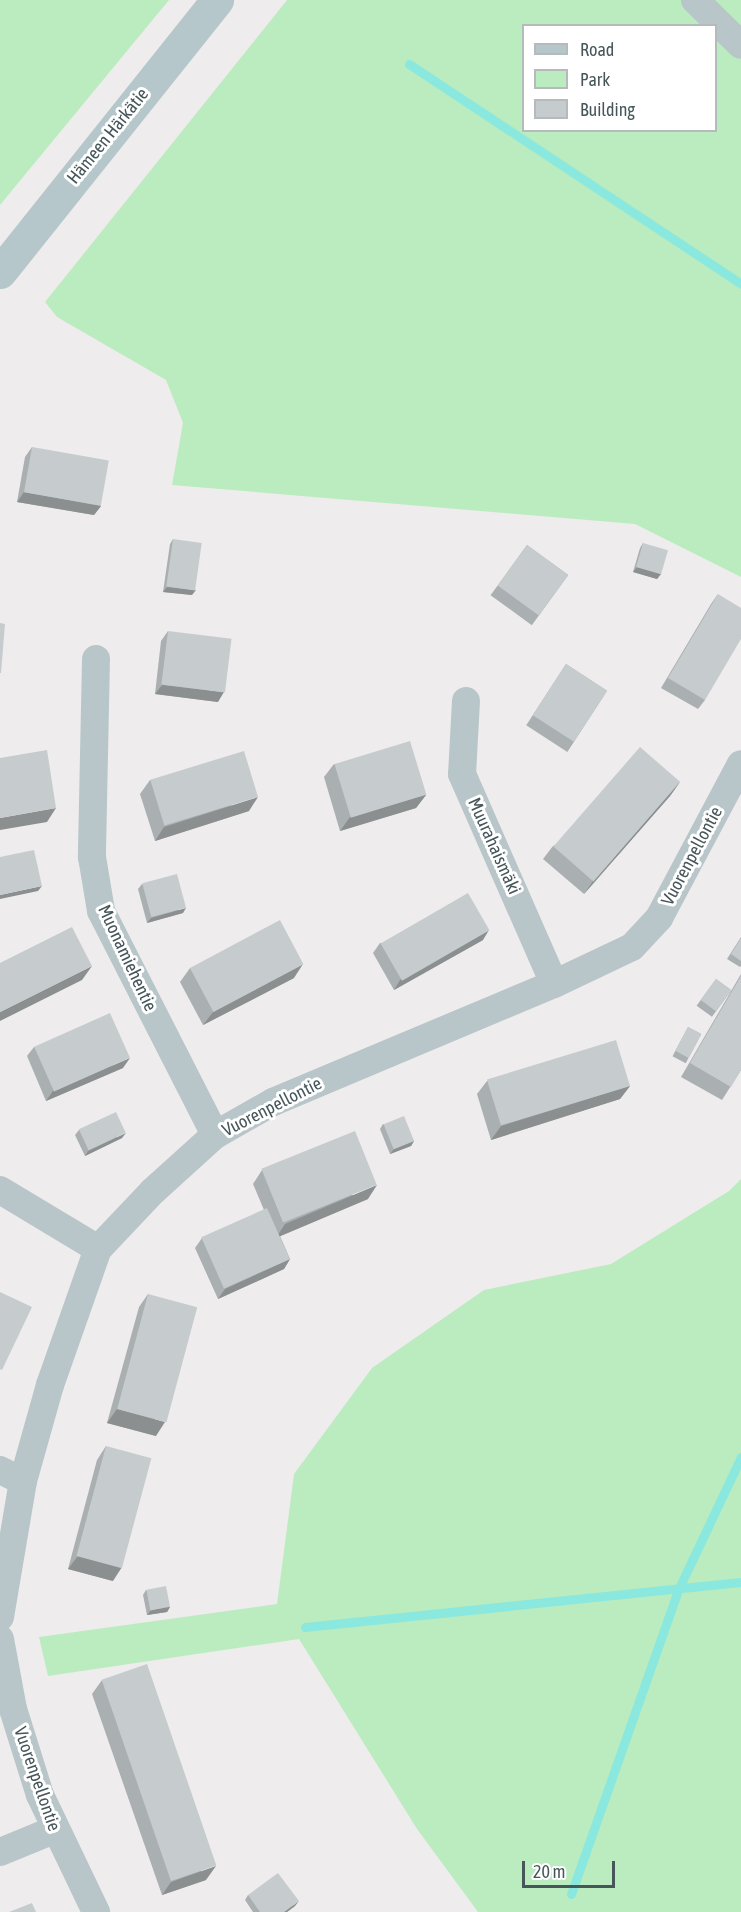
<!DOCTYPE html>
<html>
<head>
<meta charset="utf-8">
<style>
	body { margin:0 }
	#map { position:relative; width:741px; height:1912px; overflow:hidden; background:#efeced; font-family:"Asap Condensed",sans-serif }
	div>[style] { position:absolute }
	.green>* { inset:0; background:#bbecbf }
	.stream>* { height:9px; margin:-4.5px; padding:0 4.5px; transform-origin:4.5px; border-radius:4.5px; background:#8ae8de }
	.minor>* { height:28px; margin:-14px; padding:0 14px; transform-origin:14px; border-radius:14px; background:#b8c6c9 }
	.secondary>* { height:33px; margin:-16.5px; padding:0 16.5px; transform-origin:16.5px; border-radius:16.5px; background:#b5c7cb }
	.wall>* { inset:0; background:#aaafb1; transform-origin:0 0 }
	.shaded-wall>* { inset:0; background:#8b8f90 }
	.building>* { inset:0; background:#c6ccce; transform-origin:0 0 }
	span { translate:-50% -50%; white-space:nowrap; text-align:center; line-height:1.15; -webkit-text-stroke:6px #fff; paint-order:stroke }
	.street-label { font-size:18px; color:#465659 }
	.legend { position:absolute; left:522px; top:24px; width:195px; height:108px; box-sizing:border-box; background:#fff; border:2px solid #b5bbbd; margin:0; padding:8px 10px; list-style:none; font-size:18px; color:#465659 }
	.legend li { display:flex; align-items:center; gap:12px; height:30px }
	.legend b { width:30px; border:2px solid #b5bbbd }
	.scale { position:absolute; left:522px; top:1861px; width:93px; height:27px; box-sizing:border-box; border:3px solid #465659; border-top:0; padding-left:8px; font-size:18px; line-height:21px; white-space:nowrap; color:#465659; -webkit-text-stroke:4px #fff; paint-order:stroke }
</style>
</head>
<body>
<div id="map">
	<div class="green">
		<i style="clip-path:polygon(0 0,169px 0,0 205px)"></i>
		<i style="clip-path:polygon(evenodd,287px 0,741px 0,741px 577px,635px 524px,172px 485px,183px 423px,166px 380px,57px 317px,45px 302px,287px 0,524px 26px,716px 26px,716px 130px,524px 130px,524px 26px)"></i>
		<i style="clip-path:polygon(741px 1179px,741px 1912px,478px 1912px,417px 1829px,299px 1639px,48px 1676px,39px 1637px,277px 1604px,294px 1474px,372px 1368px,484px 1290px,611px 1264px,729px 1191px)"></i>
	</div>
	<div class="stream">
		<i style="left:409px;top:64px;width:398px;rotate:33.5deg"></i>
		<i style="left:305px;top:1627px;width:438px;rotate:-5.9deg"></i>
		<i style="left:571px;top:1894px;width:324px;rotate:-70.6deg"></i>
		<i style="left:679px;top:1588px;width:145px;rotate:-64.7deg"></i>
	</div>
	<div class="minor">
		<i style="left:695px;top:0;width:64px;rotate:44.4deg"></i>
		<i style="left:96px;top:659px;width:198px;rotate:91.2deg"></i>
		<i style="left:92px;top:857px;width:55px;rotate:80.5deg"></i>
		<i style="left:101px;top:911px;width:251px;rotate:63deg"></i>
		<i style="left:466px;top:701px;width:73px;rotate:93.1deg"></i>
		<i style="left:462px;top:774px;width:229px;rotate:66.3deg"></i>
		<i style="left:0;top:1190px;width:114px;rotate:31deg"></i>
		<i style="left:0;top:1470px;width:25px;rotate:26deg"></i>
		<i style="left:0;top:1617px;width:138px;rotate:-80.4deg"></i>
		<i style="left:23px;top:1481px;width:100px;rotate:-74.3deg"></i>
		<i style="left:50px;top:1385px;width:144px;rotate:-70.6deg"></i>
		<i style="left:98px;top:1249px;width:80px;rotate:-46.5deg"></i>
		<i style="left:153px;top:1191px;width:84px;rotate:-42.1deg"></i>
		<i style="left:215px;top:1135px;width:67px;rotate:-29.6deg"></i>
		<i style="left:273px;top:1102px;width:305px;rotate:-22.8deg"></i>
		<i style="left:554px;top:984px;width:86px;rotate:-25.4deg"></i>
		<i style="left:632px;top:947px;width:40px;rotate:-47deg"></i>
		<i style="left:659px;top:918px;width:174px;rotate:-62deg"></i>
		<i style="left:0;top:1639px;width:71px;rotate:79.5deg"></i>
		<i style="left:13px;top:1709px;width:90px;rotate:72.6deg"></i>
		<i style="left:40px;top:1795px;width:130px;rotate:64.4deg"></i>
		<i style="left:0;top:1852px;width:58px;rotate:-22.2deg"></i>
	</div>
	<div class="secondary">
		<i style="left:0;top:272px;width:348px;rotate:-51.4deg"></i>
	</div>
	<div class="wall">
		<i style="clip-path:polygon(32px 447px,101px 506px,94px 515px,17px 502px,25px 457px)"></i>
		<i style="clip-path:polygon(173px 539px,192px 595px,163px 592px,170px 544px)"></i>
		<i style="clip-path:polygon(643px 543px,661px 574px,657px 579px,633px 572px,640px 548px)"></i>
		<i style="left:527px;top:545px;width:51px;height:62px;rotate:36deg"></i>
		<i style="clip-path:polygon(718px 594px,705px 700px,698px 709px,661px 688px,711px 604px)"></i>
		<i style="clip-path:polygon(168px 631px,218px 702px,155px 694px,161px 641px)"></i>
		<i style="left:566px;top:664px;width:49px;height:73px;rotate:33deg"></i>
		<i style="clip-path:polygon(334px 764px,426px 795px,416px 808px,340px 831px,324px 777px)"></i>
		<i style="clip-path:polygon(150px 780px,249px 811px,155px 841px,140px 794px)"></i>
		<i style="clip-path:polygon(680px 782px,670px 796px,584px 894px,543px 859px,553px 846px)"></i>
		<i style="clip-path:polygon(142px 884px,183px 913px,147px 923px,138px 889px)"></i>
		<i style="clip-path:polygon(741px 937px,741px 966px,740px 967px,727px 959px)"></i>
		<i style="clip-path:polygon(483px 940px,394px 990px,373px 953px,380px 943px)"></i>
		<i style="clip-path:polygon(190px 968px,294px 978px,203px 1025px,180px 982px)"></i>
		<i style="clip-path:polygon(741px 974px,741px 1070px,722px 1100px,681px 1077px)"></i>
		<i style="left:716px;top:979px;width:19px;height:33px;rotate:36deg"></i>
		<i style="left:688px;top:1027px;width:15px;height:33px;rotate:28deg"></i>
		<i style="clip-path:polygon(34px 1047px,123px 1068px,46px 1101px,27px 1056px)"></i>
		<i style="clip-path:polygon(487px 1081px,630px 1086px,620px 1099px,491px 1140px,477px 1094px)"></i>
		<i style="clip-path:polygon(383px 1124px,414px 1141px,411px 1146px,390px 1154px,380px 1129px)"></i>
		<i style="clip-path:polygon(79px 1130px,122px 1138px,85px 1156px,75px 1135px)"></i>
		<i style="clip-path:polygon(262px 1170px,368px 1199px,280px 1236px,290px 1259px,284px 1269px,218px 1299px,195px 1248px,202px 1238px,264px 1210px,253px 1184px)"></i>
		<i style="clip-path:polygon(148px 1294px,156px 1436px,107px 1423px,139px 1307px)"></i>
		<i style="clip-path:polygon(106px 1446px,113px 1581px,68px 1569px,97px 1460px)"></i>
		<i style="clip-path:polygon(146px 1590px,170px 1607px,167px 1612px,147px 1615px,143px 1595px)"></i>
		<i style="clip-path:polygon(102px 1680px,206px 1880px,162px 1895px,92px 1694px)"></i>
		<i style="clip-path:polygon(248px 1895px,295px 1906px,287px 1912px,253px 1912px,245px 1900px)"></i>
	</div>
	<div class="shaded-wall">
		<i style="clip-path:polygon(24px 492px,101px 506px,94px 515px,17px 502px)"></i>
		<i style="clip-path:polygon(637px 567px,661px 574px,657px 579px,633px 572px)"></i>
		<i style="clip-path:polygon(167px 587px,196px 590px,192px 595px,163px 592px)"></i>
		<i style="clip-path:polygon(162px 685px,224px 692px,218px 702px,155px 694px)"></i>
		<i style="clip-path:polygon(680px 782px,670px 796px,584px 894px,593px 881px)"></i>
		<i style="clip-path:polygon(426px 795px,416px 808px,340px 831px,350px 817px)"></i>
		<i style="clip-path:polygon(258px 797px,249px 811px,155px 841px,164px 827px)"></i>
		<i style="clip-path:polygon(56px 808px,47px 822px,0 830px,0 818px)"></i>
		<i style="clip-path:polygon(42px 886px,38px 891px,0 899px,0 895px)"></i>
		<i style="clip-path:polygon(186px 908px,183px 913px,147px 923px,151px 918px)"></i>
		<i style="clip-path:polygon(489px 930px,483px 940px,394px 990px,400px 980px)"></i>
		<i style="clip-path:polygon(303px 964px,294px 978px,203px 1025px,213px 1012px)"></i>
		<i style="clip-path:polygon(92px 966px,82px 980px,0 1021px,0 1012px)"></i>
		<i style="clip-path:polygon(130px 1058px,123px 1068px,46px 1101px,53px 1091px)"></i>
		<i style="clip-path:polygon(630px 1086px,620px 1099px,491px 1140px,501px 1126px)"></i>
		<i style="clip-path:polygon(126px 1133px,122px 1138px,85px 1156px,88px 1151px)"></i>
		<i style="clip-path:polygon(414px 1141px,411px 1146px,390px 1154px,394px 1149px)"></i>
		<i style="clip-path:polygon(377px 1185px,368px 1199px,276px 1238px,285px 1224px)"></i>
		<i style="clip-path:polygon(290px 1259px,284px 1269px,218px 1299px,225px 1289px)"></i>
		<i style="clip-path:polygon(117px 1409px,165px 1422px,156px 1436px,107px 1423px)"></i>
		<i style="clip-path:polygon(78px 1556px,122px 1567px,113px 1581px,68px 1569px)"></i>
		<i style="clip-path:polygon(170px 1607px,167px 1612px,147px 1615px,151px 1610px)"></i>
		<i style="clip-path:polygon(216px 1866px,206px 1880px,162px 1895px,171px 1882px)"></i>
		<i style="clip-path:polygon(299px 1901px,295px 1906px,287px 1912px,284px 1912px)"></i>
	</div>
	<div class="building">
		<i style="left:32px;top:447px;width:78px;height:46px;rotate:10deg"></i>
		<i style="left:173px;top:539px;width:29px;height:48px;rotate:8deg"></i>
		<i style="left:643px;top:543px;width:26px;height:25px;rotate:16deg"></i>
		<i style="left:527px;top:545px;width:51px;height:50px;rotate:36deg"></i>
		<i style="clip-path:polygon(718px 594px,741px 608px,741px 639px,705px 700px,668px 678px)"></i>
		<i style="clip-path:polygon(0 623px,5px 624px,1px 673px,0 673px)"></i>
		<i style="left:168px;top:631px;width:64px;height:54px;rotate:7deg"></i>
		<i style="left:566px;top:664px;width:49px;height:61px;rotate:33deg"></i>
		<i style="left:410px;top:741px;width:56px;height:79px;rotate:73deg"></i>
		<i style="left:640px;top:747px;width:53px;height:132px;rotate:41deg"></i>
		<i style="clip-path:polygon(47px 750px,56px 808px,0 818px,0 758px)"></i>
		<i style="left:244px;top:751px;width:48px;height:98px;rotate:73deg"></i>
		<i style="clip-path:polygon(34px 850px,42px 886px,0 895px,0 857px)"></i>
		<i style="left:177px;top:874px;width:35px;height:36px;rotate:75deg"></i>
		<i style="left:468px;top:893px;width:43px;height:101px;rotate:60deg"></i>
		<i style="left:280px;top:920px;width:50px;height:102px;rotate:62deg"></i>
		<i style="clip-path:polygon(72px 927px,92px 966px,0 1012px,0 963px)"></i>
		<i style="clip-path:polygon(741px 938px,741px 961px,731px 954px)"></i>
		<i style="clip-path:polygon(741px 976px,741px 1070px,731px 1087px,690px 1063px)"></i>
		<i style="left:716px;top:979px;width:19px;height:26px;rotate:36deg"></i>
		<i style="left:110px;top:1013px;width:49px;height:83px;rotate:66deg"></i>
		<i style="left:688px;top:1027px;width:15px;height:27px;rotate:28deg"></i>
		<i style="left:616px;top:1040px;width:48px;height:135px;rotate:73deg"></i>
		<i style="left:116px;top:1112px;width:23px;height:41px;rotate:65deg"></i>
		<i style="left:404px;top:1116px;width:27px;height:22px;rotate:68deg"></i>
		<i style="left:355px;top:1131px;width:58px;height:101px;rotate:68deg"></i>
		<i style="left:267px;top:1208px;width:56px;height:72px;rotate:66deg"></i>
		<i style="clip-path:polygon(0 1292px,32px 1307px,2px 1370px,0 1369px)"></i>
		<i style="left:148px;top:1294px;width:51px;height:119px;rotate:15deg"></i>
		<i style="left:106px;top:1446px;width:47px;height:114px;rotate:15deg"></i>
		<i style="left:166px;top:1586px;width:21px;height:20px;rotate:79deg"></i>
		<i style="left:147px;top:1664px;width:213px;height:48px;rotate:71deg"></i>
		<i style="clip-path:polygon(278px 1873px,299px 1901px,284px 1912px,260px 1912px,248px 1895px)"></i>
		<i style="clip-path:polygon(32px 1903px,36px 1912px,9px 1912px)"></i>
	</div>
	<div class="street-label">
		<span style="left:108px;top:136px;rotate:-51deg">Hämeen Härkätie</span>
		<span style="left:494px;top:846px;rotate:66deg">Muurahaismäki</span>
		<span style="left:692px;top:856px;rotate:-62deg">Vuorenpellontie</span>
		<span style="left:127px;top:958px;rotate:65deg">Muonamiehentie</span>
		<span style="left:272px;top:1107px;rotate:-27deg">Vuorenpellontie</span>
		<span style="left:37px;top:1779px;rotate:71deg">Vuorenpellontie</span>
	</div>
	<ul class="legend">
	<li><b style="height:8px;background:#b5c7cb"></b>Road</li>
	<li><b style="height:16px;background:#bbecbf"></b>Park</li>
	<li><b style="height:16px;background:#c6ccce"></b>Building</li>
	</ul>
	<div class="scale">20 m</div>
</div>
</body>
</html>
